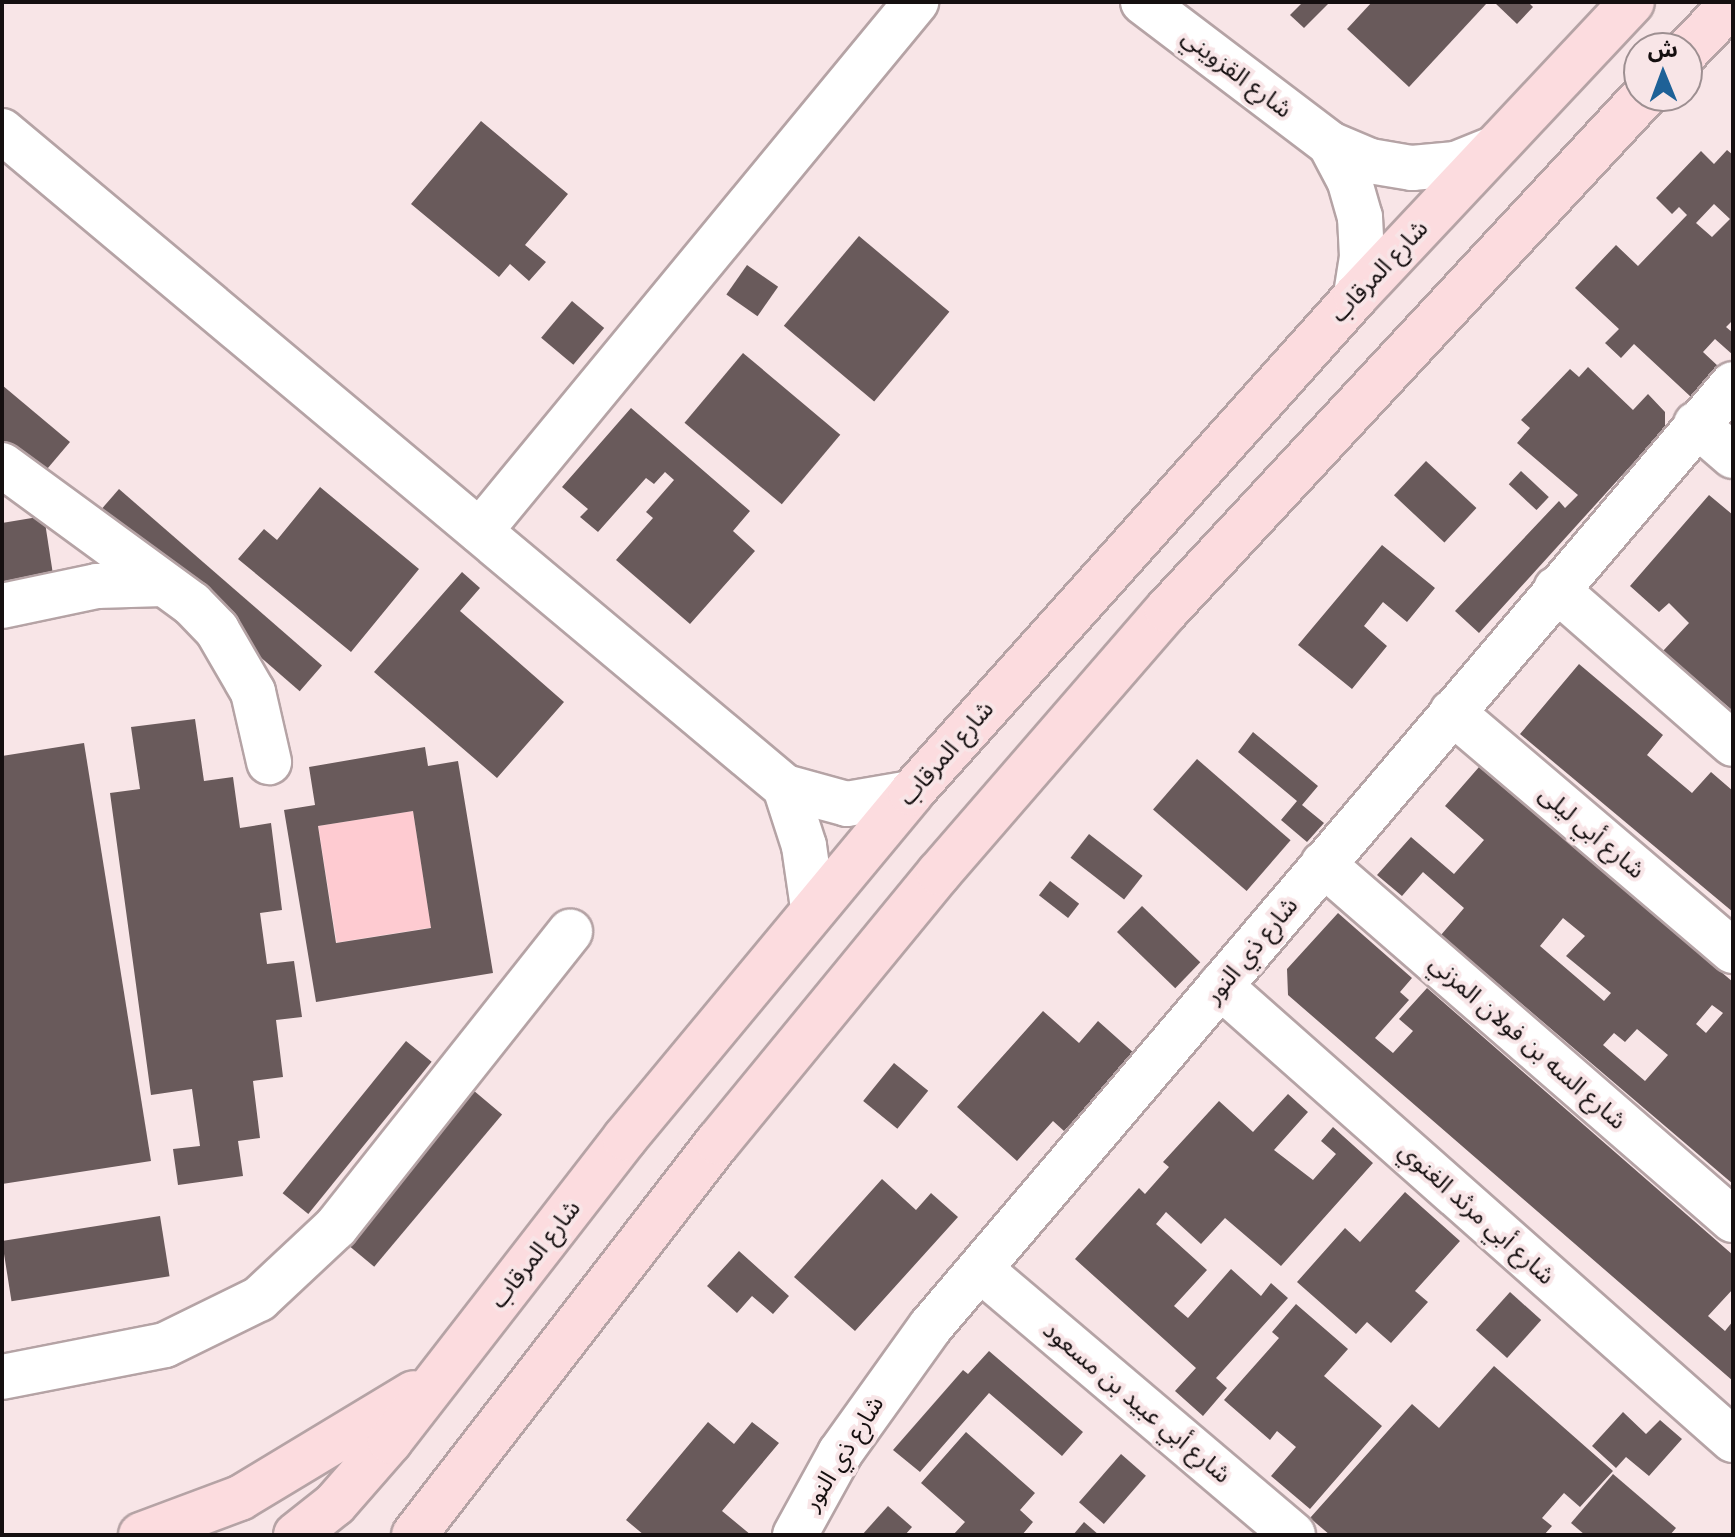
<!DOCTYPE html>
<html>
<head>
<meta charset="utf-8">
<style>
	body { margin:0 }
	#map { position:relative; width:1735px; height:1537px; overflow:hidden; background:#f8e5e7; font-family:Montserrat,"Noto Sans Arabic",sans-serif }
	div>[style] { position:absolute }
	.green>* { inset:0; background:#fecbd1; transform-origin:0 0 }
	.building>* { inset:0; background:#695a5b; transform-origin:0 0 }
	.roads { filter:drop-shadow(2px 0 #b5a3a5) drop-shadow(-2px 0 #b5a3a5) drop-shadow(0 2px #b5a3a5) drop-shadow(0 -2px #b5a3a5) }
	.minor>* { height:44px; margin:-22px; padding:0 22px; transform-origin:22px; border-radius:22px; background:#fff }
	.major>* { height:44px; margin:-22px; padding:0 22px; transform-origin:22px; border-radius:22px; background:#fcdcdf }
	span { translate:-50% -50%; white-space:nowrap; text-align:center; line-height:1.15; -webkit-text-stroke:8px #f8e5e7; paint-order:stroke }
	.street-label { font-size:24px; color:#150f10 }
	.frame { position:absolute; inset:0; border:4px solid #150f10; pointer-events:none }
	.north { position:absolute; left:1623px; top:32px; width:80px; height:80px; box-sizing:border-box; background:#f8e5e7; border:2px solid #9d8f91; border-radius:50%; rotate:359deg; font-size:22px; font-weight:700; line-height:32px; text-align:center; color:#150f10 }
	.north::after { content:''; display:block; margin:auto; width:28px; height:36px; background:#1e6197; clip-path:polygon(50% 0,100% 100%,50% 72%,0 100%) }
</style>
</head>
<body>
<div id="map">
	<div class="green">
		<i style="left:413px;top:811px;width:118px;height:96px;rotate:81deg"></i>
	</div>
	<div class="building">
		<i style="clip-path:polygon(1303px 2px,1330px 2px,1304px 28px,1290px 15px)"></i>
		<i style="clip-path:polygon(1372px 2px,1486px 2px,1487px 3px,1409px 87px,1347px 29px)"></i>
		<i style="clip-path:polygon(1494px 2px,1528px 2px,1533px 7px,1517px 24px)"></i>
		<i style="clip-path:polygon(481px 121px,568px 194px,525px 245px,546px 262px,529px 281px,510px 264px,499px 277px,411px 204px)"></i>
		<i style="clip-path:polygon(evenodd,1727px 150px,1733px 155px,1733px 320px,1726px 327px,1733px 333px,1733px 355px,1715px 339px,1703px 352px,1719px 367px,1691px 397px,1634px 344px,1621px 358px,1605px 343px,1619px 329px,1575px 288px,1616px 245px,1638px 266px,1687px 215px,1679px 207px,1672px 214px,1656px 198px,1701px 151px,1714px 164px,1727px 150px,1714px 204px,1730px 219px,1712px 237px,1696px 223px,1714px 204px)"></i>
		<i style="left:859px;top:236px;width:118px;height:117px;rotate:40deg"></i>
		<i style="left:747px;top:265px;width:38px;height:36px;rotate:35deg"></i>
		<i style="left:572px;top:301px;width:42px;height:48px;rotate:40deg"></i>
		<i style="left:743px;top:353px;width:127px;height:91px;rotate:40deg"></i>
		<i style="clip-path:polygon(1588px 367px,1633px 410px,1648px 394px,1665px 412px,1665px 428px,1479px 633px,1455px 611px,1559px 501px,1565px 508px,1578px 495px,1517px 443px,1530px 428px,1521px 420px,1570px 369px,1579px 377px)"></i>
		<i style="clip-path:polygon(2px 385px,70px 442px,36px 482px,2px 453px)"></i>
		<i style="clip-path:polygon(631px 408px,750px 511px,733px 531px,755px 551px,690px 624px,616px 560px,653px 518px,646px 512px,674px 480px,665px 472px,654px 484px,646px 478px,598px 532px,580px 517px,588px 509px,562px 487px)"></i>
		<i style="left:1426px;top:461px;width:69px;height:47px;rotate:43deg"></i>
		<i style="left:1521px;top:471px;width:38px;height:18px;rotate:43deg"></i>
		<i style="clip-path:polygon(320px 487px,419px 569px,351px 652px,238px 559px,264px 529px,277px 540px)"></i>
		<i style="left:119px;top:489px;width:269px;height:34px;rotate:41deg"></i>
		<i style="clip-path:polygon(1709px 495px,1733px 515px,1733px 711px,1663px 651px,1689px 623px,1669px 603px,1659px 612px,1630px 586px)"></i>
		<i style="clip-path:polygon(44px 516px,54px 581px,2px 589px,2px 523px)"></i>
		<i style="clip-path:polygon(1382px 545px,1435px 588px,1407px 622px,1383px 602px,1364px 626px,1387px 646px,1352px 689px,1298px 645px)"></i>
		<i style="clip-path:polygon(462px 572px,480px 588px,460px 611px,564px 702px,497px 778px,374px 672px)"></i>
		<i style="clip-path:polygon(1579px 664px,1663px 735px,1647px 755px,1692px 793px,1711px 772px,1733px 791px,1733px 912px,1520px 734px)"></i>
		<i style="clip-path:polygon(195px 719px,204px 781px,233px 777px,240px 828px,271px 823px,282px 910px,260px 913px,267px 964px,294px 961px,302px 1017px,276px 1020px,283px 1077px,253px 1081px,260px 1138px,238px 1141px,243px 1176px,178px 1185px,173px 1149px,200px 1146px,192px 1089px,151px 1095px,110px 793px,140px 789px,131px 727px)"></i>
		<i style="clip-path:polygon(1253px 732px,1318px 786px,1302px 805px,1324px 823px,1307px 842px,1281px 820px,1297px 801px,1238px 752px)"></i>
		<i style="clip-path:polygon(84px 743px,151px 1161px,2px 1184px,2px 756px)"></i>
		<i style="clip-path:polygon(evenodd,425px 747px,428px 766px,458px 761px,493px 973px,316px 1002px,284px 810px,315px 805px,309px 767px,425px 747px,413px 811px,431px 928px,336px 943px,318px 826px,413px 811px)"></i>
		<i style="left:1197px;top:759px;width:124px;height:67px;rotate:41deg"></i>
		<i style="clip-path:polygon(evenodd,1479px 767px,1733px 982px,1733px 1184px,1441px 935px,1464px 908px,1423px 872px,1402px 896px,1377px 875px,1411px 837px,1454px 874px,1484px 840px,1445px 806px,1479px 767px,1563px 918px,1585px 936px,1566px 956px,1611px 993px,1604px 1001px,1540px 946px,1563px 918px,1479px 767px,1712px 1005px,1723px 1013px,1706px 1033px,1696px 1024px,1712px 1005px,1479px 767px,1637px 1029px,1668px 1055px,1645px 1081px,1603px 1045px,1614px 1033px,1625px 1042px,1637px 1029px)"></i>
		<i style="left:1089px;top:834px;width:68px;height:30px;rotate:38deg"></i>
		<i style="left:1050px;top:881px;width:37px;height:18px;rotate:38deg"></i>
		<i style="left:1142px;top:906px;width:81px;height:36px;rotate:44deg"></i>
		<i style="clip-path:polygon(1338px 913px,1412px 978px,1400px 992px,1409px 1000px,1375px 1038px,1393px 1053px,1413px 1031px,1399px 1019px,1427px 988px,1733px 1255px,1733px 1289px,1708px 1316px,1725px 1331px,1733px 1321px,1733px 1381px,1288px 995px,1287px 969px)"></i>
		<i style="clip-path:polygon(1043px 1011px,1079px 1043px,1098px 1021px,1135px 1054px,1064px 1131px,1053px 1121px,1017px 1161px,957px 1107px)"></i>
		<i style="left:406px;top:1041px;width:33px;height:196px;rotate:39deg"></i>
		<i style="left:894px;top:1063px;width:44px;height:49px;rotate:39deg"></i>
		<i style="left:473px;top:1090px;width:38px;height:199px;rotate:40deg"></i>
		<i style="clip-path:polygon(1288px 1094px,1308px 1112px,1274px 1150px,1313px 1180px,1336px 1154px,1321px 1141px,1333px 1127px,1373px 1163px,1281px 1266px,1225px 1218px,1201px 1244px,1166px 1212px,1156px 1224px,1207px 1270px,1174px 1306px,1188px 1318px,1231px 1269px,1261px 1296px,1271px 1283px,1288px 1298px,1216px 1378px,1227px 1388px,1203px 1416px,1175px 1391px,1196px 1368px,1075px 1259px,1139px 1188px,1145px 1194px,1169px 1167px,1163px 1162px,1219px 1101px,1253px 1132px)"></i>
		<i style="clip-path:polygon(882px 1179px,916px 1210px,931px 1193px,958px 1217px,855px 1331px,794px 1277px)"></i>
		<i style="clip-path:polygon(1405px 1192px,1460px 1241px,1415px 1291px,1428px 1302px,1391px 1343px,1367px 1322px,1356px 1334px,1297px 1282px,1345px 1228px,1360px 1242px)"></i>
		<i style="left:160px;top:1216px;width:61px;height:160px;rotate:81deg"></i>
		<i style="clip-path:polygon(739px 1251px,789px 1296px,773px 1314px,752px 1296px,737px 1313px,707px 1286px)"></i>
		<i style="left:1510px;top:1292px;width:42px;height:51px;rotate:42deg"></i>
		<i style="clip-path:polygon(1296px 1304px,1348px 1349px,1324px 1376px,1382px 1426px,1310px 1509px,1271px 1476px,1296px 1447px,1277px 1431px,1270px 1440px,1224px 1400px,1279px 1338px,1272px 1332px)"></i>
		<i style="clip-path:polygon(989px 1351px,1083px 1432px,1062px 1456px,989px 1393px,920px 1472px,893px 1450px,963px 1370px,968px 1374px)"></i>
		<i style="clip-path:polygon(1494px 1366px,1613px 1471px,1580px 1507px,1564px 1493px,1542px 1518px,1552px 1526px,1544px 1535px,1330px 1535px,1310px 1518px,1412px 1404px,1439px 1428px)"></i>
		<i style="clip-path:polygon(1623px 1412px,1646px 1434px,1660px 1420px,1682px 1439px,1649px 1476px,1626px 1457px,1616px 1468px,1592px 1446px)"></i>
		<i style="clip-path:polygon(708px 1422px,734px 1444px,752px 1422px,779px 1443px,722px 1511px,751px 1535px,644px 1535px,626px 1520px)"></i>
		<i style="clip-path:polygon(966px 1432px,1035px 1493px,1020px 1510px,1033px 1522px,1022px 1535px,953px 1535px,965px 1522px,921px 1483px)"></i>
		<i style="left:1121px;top:1454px;width:33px;height:64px;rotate:41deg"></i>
		<i style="clip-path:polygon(1613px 1474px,1676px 1528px,1670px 1535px,1585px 1535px,1571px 1523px)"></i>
		<i style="clip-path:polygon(888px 1506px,912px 1527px,905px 1535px,862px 1535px)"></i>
		<i style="clip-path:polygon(1084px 1522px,1099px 1535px,1073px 1535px)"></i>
	</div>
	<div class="roads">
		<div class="minor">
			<i style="left:1143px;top:2px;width:235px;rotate:37.2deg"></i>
			<i style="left:1330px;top:144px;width:43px;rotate:23deg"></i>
			<i style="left:1370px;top:161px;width:43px;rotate:9.5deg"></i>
			<i style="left:1412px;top:168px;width:44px;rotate:-5.2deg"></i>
			<i style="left:1456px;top:164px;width:40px;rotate:-22deg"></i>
			<i style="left:2px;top:131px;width:1021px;rotate:39.96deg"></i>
			<i style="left:785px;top:787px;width:64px;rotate:15.3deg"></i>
			<i style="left:847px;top:804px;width:65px;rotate:-9.8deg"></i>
			<i style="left:1330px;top:144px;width:40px;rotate:62deg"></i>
			<i style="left:1349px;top:179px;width:40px;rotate:74deg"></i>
			<i style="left:1360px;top:217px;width:40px;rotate:87.1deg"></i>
			<i style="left:1362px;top:257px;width:39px;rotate:99deg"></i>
			<i style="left:1696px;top:424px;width:49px;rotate:40.9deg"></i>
			<i style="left:2px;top:465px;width:235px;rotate:36.2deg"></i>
			<i style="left:192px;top:604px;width:36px;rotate:46deg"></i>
			<i style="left:217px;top:630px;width:72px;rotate:59.9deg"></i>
			<i style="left:253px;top:692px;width:72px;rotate:77.1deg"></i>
			<i style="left:480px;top:531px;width:686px;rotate:-50.5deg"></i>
			<i style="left:1556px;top:589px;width:235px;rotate:41.2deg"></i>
			<i style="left:2px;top:606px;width:97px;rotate:-11.9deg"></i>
			<i style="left:97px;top:586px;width:66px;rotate:-1.7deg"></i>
			<i style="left:1452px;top:712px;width:369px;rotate:40.4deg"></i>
			<i style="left:785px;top:787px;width:62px;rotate:72.1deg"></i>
			<i style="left:804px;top:846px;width:63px;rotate:81.7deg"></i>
			<i style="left:1323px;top:864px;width:543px;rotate:40.97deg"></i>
			<i style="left:1220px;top:986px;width:685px;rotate:41.51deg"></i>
			<i style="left:981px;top:1270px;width:409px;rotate:40.3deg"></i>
			<i style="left:2px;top:1377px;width:166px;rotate:-11.1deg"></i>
			<i style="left:165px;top:1345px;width:105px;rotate:-26.1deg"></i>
			<i style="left:259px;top:1299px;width:105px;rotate:-43.1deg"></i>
			<i style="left:336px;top:1227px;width:377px;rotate:-51.6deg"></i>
			<i style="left:795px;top:1535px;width:94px;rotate:-61.2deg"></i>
			<i style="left:840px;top:1453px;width:156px;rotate:-54.4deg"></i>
			<i style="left:931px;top:1326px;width:1237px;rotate:-49.59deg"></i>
		</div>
		<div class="major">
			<i style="left:1687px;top:51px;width:66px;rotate:-46.2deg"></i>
			<i style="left:141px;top:1535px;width:106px;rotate:-20.5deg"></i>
			<i style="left:240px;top:1498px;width:203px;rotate:-31.1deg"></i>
			<i style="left:296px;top:1535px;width:50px;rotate:-38.5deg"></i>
			<i style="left:335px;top:1504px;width:84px;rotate:-48.9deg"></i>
			<i style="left:390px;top:1441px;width:383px;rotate:-52.2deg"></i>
			<i style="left:625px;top:1138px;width:448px;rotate:-50.3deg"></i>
			<i style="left:911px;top:793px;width:667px;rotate:-48.16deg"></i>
			<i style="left:1356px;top:296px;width:403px;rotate:-46.8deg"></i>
			<i style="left:414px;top:1535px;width:497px;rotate:-52.3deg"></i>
			<i style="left:718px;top:1142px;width:348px;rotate:-50.6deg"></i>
			<i style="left:939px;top:873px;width:348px;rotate:-49.1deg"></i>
			<i style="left:1167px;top:610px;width:701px;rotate:-47.14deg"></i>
		</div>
	</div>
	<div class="street-label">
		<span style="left:1237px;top:73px;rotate:37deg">شارع القزويني</span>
		<span style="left:1379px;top:271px;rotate:-47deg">شارع المرقاب</span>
		<span style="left:946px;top:753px;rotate:-49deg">شارع المرقاب</span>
		<span style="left:1592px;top:832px;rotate:40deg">شارع أبي ليلى</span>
		<span style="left:1251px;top:950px;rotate:-50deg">شارع ذي النور</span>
		<span style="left:1528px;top:1042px;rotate:41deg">شارع السه بن فولان المزني</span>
		<span style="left:1477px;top:1213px;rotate:42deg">شارع أبي مرثد الغنوي</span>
		<span style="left:535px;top:1254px;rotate:-52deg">شارع المرقاب</span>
		<span style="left:1137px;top:1402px;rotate:40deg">شارع أبي عبيد بن مسعود</span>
		<span style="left:843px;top:1453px;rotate:-58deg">شارع ذي النور</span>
	</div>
	<div class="frame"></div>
	<div class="north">ش</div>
</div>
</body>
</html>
